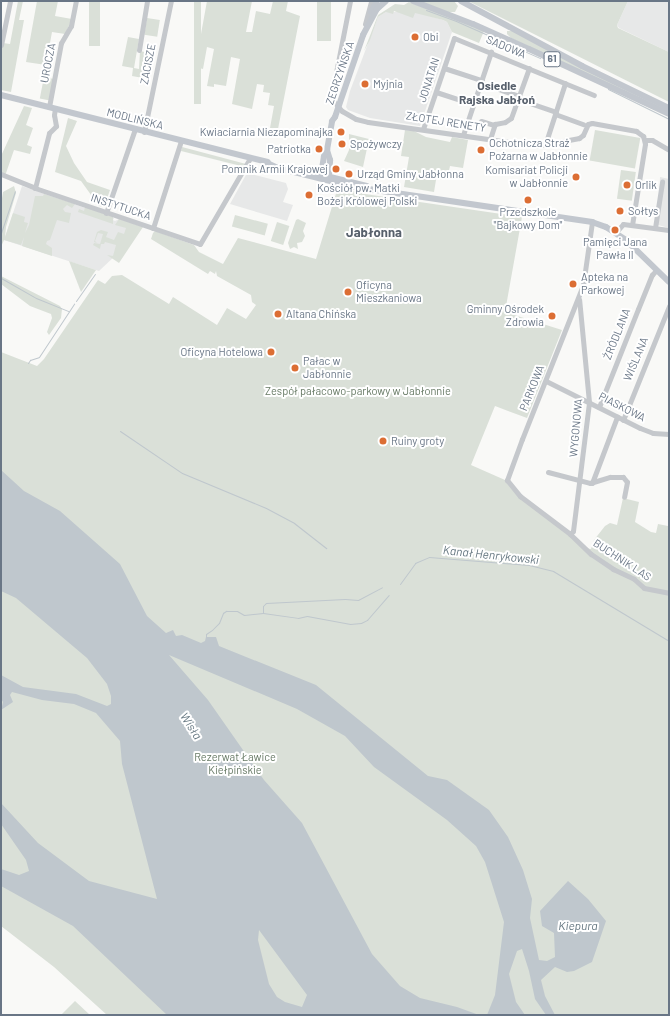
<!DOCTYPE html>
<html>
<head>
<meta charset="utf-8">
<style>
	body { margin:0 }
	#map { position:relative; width:670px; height:1016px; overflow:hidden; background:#f9f9f7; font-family:Barlow,sans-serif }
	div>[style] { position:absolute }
	.built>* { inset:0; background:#e7e8e8 }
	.green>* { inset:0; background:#dae0d8; transform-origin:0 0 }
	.water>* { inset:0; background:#bfc7cd }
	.stream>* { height:1px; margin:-0.5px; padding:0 0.5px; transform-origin:0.5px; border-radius:0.5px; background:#bfc7cd }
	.minor>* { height:5px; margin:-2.5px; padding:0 2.5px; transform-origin:2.5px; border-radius:2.5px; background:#c5c8cc }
	.major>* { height:6px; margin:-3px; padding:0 3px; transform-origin:3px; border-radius:3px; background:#c2c7ce }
	.dots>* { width:11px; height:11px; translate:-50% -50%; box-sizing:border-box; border:2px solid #fff; border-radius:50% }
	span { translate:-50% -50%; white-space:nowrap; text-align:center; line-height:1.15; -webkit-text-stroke:4px #fff; paint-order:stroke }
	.shield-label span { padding:1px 3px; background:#fff; border:1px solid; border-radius:3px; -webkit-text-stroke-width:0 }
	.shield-label { font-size:10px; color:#697686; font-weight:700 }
	.poi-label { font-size:11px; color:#697686 }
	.left { translate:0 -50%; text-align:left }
	.right { translate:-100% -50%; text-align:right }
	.street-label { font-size:11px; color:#697686 }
	.park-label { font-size:11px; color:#667964 }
	.neighbourhood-label { font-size:12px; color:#57606c; font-weight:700 }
	.water-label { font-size:12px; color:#657781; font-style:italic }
	.quarter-label { font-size:13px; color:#57606c; font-weight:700 }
	.frame { position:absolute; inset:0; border:2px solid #697686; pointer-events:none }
</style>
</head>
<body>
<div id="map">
	<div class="built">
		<i style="clip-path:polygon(628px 1px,669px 1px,669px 52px,619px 28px,617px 25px)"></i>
		<i style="clip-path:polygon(386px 12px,415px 12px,443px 20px,447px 22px,452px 32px,420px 126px,370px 118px,348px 110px,346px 107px,350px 91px,378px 17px)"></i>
		<i style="clip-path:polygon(247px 173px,286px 183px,288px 189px,283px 202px,293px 205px,287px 221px,230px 204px)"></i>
		<i style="clip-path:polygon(660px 177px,669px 179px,669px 228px,658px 225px)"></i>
		<i style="clip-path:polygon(22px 186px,114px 218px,113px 220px,115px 221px,119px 219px,133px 223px,116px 255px,99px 271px,4px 240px)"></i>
	</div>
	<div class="green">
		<i style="clip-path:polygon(18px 1px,23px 1px,19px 20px,24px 20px,11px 92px,1px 90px,1px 52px,3px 43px,10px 44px)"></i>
		<i style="clip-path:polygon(37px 1px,58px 1px,55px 16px,72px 19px,65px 34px,52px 32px,46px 65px,26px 62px)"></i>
		<i style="left:89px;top:1px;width:11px;height:45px"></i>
		<i style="left:194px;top:1px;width:7px;height:103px"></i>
		<i style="clip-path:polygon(207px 1px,252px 1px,246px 32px,252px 32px,256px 11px,270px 14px,273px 1px,288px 1px,286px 11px,300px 16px,278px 129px,270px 128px,274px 106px,268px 105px,270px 93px,263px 92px,264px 85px,257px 84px,252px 109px,232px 104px,240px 59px,231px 57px,226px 86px,214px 84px,214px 87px,207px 86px,214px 49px,207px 47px,203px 69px,195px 67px)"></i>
		<i style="left:317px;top:1px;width:14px;height:40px"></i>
		<i style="clip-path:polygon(418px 1px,454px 1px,458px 6px,455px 12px,448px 12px)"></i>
		<i style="clip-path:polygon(468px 1px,628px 1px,617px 25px,618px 28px,669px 52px,669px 102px)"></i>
		<i style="clip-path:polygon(409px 2px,484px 31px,479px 43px,452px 32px,447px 22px,443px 20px,415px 13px,413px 18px,394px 11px,393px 14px,386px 12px,378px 17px,370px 40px,364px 51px,378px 15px,395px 4px,404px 5px)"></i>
		<i style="left:147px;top:18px;width:13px;height:17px;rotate:9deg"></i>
		<i style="clip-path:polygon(507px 31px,513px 31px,669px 112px,511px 38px,507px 34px)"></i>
		<i style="clip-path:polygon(128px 37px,139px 39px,134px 68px,139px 69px,140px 51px,153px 54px,150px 72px,144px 70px,143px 78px,132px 76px,133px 68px,122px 66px)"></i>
		<i style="left:44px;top:77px;width:10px;height:22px;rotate:11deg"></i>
		<i style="clip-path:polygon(24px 106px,32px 108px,26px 125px,33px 128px,27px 145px,32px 147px,30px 154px,14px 150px,5px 176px,1px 175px,1px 156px)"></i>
		<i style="clip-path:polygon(68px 118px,77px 121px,66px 146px,74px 163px,87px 182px,110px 190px,104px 207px,99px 206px,81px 181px,55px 172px)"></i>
		<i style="clip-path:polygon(405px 130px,414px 131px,426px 137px,450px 142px,452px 137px,468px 140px,463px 168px,450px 166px,448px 175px,437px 174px,434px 192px,404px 187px,409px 157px,401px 156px)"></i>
		<i style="left:595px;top:130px;width:46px;height:31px;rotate:10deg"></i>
		<i style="clip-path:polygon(349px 134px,369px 139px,363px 167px,344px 161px,349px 150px)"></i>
		<i style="clip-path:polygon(182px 147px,216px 156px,246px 164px,245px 167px,181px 151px)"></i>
		<i style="left:621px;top:170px;width:15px;height:29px;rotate:8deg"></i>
		<i style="clip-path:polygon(14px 186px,16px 193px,6px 227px,5px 237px,13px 213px,25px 217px,24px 222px,28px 223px,25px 233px,29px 225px,35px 196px,43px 196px,44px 194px,75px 204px,72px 208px,67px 205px,63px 209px,65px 212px,71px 213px,69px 223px,57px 220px,50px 240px,47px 241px,46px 244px,52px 248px,52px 256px,22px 246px,24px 237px,21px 245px,4px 240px,1px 247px,1px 204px,3px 192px)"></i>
		<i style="clip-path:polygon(338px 187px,365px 194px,522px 217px,505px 312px,562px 330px,527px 418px,495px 406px,471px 465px,505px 480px,519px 497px,571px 536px,584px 548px,591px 549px,594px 540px,605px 526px,610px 523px,617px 525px,623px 498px,639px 502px,635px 522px,651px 532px,656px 533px,658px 524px,668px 526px,669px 520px,669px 1015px,135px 1015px,133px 1014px,107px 1015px,54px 967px,1px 926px,1px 352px,37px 366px,44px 359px,98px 280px,105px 284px,112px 276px,122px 275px,169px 304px,173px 297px,217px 325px,227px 308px,246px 319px,256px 305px,252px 302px,251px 295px,217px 276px,216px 271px,215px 274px,210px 271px,208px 274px,151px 239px,153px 233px,155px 231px,194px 245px,199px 252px,223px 264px,238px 238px,316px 259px)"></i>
		<i style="clip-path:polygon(85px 207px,113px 217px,113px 224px,78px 212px,79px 209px,84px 211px)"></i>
		<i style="left:235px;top:215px;width:34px;height:12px;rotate:15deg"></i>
		<i style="clip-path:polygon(119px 219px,143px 227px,119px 263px,107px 255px,113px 256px,116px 245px,105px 242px,104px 244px,101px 244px,100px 249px,93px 245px,94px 243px,100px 244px,103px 234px,98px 233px,95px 241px,97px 243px,94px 242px,97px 232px,101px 230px,108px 232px,106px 237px,114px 240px,118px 232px,124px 234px,126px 228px,115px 225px)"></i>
		<i style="clip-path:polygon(298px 219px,306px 223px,303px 231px,305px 236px,302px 242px,297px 243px,298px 249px,294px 247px,290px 249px,288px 243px,296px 220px)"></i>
		<i style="left:277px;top:222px;width:13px;height:20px;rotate:18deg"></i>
		<i style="clip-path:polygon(69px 261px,96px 270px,81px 292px)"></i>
		<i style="clip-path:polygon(1px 276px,60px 306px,62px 309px,61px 318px,49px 335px,47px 332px,52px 318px,51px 314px,30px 306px,1px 284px)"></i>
		<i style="clip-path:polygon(75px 1001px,90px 1015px,61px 1015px)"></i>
	</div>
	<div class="water">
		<i style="clip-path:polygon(evenodd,1px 470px,24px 491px,60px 511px,120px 564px,147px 616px,166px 633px,173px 630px,176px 636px,182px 635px,201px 643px,205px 641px,206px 637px,216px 637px,219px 646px,316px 685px,428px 776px,447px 780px,489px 810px,508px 837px,523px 870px,532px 899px,530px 918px,539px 960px,547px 961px,555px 957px,554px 933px,542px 926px,540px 911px,568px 881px,588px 899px,606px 921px,592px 962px,574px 971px,567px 972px,555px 967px,541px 980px,545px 996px,555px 1015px,546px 1015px,535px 999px,529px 971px,522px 949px,517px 951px,509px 974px,516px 1002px,525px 1015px,487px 1015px,495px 995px,504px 922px,485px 862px,476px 846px,447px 820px,374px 767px,345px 736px,297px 709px,169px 655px,208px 700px,264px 780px,302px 823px,372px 954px,400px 986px,420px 998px,457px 1007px,479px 1015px,167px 1015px,73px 926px,1px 886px,1px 869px,19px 875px,29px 871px,26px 860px,1px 824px,1px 803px,38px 843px,89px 881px,157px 899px,122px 764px,120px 741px,96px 713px,74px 704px,42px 700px,12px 692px,10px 695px,13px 702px,1px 710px,3px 702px,1px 699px,1px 675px,23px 687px,76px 694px,107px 706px,111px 704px,111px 696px,107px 684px,87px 658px,16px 598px,1px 591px,1px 470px,259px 930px,307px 995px,302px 1007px,285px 1002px,277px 997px,269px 984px,258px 940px,259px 930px)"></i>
	</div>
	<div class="stream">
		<i style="left:426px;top:10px;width:32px;rotate:20deg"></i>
		<i style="left:456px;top:21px;width:92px;rotate:23.8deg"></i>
		<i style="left:608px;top:89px;width:68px;rotate:26.2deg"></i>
		<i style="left:1px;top:233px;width:44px;rotate:-71.6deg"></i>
		<i style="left:1px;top:278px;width:40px;rotate:29.7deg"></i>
		<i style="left:36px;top:298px;width:35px;rotate:22deg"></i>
		<i style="left:76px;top:301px;width:33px;rotate:-55deg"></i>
		<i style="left:28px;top:363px;width:4px;rotate:-56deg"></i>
		<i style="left:30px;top:360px;width:9px;rotate:-18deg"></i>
		<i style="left:39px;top:357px;width:64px;rotate:-56.6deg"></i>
		<i style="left:120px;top:431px;width:75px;rotate:34.1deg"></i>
		<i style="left:182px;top:473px;width:91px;rotate:22.6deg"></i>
		<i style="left:266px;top:508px;width:32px;rotate:28deg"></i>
		<i style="left:294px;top:523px;width:41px;rotate:38deg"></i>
		<i style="left:400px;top:584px;width:26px;rotate:-54deg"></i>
		<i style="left:415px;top:563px;width:15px;rotate:-23deg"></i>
		<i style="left:429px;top:557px;width:100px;rotate:4.6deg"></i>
		<i style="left:529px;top:565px;width:25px;rotate:14deg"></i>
		<i style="left:553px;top:571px;width:135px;rotate:31.1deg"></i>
		<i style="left:263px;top:613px;width:7px;rotate:-90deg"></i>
		<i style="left:263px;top:606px;width:4px;rotate:-45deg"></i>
		<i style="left:266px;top:603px;width:79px;rotate:-2.9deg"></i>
		<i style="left:345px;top:599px;width:13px;rotate:4deg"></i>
		<i style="left:358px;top:600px;width:27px;rotate:-28deg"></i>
		<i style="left:206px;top:637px;width:3px;rotate:-90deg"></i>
		<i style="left:206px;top:634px;width:7px;rotate:-34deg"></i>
		<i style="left:212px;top:630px;width:10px;rotate:-45deg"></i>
		<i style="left:219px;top:623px;width:11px;rotate:-68deg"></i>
		<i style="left:223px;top:613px;width:4px;rotate:-34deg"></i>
		<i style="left:226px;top:611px;width:11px"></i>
		<i style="left:237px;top:611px;width:8px;rotate:30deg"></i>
		<i style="left:244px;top:615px;width:19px;rotate:-6deg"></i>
		<i style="left:263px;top:613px;width:35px;rotate:8deg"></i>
		<i style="left:298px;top:618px;width:9px;rotate:-13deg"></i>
		<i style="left:307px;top:616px;width:44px;rotate:10.5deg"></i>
		<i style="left:350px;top:624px;width:11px;rotate:-5deg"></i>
		<i style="left:361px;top:623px;width:7px;rotate:-27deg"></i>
		<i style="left:367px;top:620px;width:33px;rotate:-49deg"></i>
	</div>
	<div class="minor">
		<i style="left:350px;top:1px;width:99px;rotate:101.1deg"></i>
		<i style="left:331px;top:98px;width:17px;rotate:50deg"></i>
		<i style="left:342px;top:111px;width:16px;rotate:30deg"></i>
		<i style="left:356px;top:119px;width:12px;rotate:14deg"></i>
		<i style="left:368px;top:122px;width:171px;rotate:8.1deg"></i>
		<i style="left:537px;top:146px;width:43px;rotate:-10.8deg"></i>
		<i style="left:579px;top:138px;width:5px;rotate:-37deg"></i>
		<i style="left:583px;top:135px;width:12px;rotate:-66deg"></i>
		<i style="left:588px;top:124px;width:4px;rotate:-14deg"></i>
		<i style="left:592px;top:123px;width:45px;rotate:10.3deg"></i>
		<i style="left:636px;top:131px;width:9px;rotate:36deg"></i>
		<i style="left:643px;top:136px;width:8px;rotate:76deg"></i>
		<i style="left:645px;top:144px;width:82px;rotate:99.1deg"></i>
		<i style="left:365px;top:24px;width:24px;rotate:-75deg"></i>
		<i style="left:1px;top:45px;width:45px;rotate:-78.4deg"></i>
		<i style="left:139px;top:50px;width:50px;rotate:-80.7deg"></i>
		<i style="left:444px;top:68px;width:40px;rotate:18deg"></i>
		<i style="left:481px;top:83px;width:40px;rotate:18.9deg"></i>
		<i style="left:436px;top:92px;width:39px;rotate:18deg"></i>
		<i style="left:518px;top:99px;width:40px;rotate:18.9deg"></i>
		<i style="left:49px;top:107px;width:65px;rotate:-79.4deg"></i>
		<i style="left:61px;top:43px;width:20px;rotate:-60deg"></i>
		<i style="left:71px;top:26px;width:25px;rotate:-79deg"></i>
		<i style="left:555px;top:114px;width:30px;rotate:20deg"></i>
		<i style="left:481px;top:121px;width:14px;rotate:17deg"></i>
		<i style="left:423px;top:129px;width:96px;rotate:-71.2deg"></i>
		<i style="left:454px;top:38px;width:151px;rotate:22.2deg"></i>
		<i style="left:144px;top:132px;width:134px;rotate:-78.4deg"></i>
		<i style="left:463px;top:135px;width:88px;rotate:-71.4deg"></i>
		<i style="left:490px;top:139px;width:16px;rotate:-72deg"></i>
		<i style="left:495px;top:124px;width:10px;rotate:-11deg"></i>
		<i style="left:505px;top:122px;width:7px;rotate:-34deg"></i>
		<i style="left:511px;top:118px;width:53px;rotate:-70.2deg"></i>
		<i style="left:645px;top:140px;width:7px"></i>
		<i style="left:652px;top:140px;width:20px;rotate:30deg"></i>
		<i style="left:545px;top:145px;width:65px;rotate:-72.1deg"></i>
		<i style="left:1px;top:174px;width:37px;rotate:22deg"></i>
		<i style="left:35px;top:188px;width:174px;rotate:18.7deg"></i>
		<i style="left:200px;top:244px;width:99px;rotate:-59.8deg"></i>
		<i style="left:35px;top:188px;width:57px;rotate:-75.7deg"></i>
		<i style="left:49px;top:133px;width:10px;rotate:-45deg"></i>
		<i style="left:56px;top:126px;width:11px;rotate:-100deg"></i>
		<i style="left:54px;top:115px;width:7px;rotate:-82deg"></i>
		<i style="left:106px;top:213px;width:89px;rotate:-71deg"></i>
		<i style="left:592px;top:222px;width:64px;rotate:98.1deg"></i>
		<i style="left:583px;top:285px;width:166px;rotate:111.6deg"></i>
		<i style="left:522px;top:439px;width:44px;rotate:110.1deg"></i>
		<i style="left:507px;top:480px;width:21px;rotate:51deg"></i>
		<i style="left:520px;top:496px;width:63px;rotate:37.2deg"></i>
		<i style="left:570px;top:534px;width:29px;rotate:44deg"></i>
		<i style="left:591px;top:554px;width:27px;rotate:34deg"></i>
		<i style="left:613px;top:569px;width:23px;rotate:25deg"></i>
		<i style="left:634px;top:579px;width:13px;rotate:42deg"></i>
		<i style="left:644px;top:588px;width:25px;rotate:11deg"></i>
		<i style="left:153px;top:228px;width:91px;rotate:-72.2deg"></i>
		<i style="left:655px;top:228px;width:47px;rotate:-81.3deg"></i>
		<i style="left:615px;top:233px;width:12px;rotate:-48deg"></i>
		<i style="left:623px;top:224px;width:46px;rotate:7.4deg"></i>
		<i style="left:546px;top:381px;width:105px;rotate:26.6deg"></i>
		<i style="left:640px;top:428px;width:14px;rotate:21deg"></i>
		<i style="left:653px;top:433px;width:16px;rotate:4deg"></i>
		<i style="left:599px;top:407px;width:105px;rotate:-68.3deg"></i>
		<i style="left:638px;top:309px;width:37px;rotate:-68deg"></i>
		<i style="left:652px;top:275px;width:6px;rotate:-51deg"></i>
		<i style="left:623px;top:420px;width:123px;rotate:-68deg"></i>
		<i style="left:548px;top:472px;width:43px;rotate:14.7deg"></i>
		<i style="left:590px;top:483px;width:21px;rotate:-17deg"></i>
		<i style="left:610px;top:477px;width:13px"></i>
		<i style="left:623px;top:477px;width:6px;rotate:51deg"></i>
		<i style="left:627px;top:482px;width:15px;rotate:101deg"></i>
		<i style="left:592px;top:483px;width:71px;rotate:-69.3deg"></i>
		<i style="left:570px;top:534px;width:4px;rotate:-45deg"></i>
		<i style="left:573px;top:531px;width:130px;rotate:-82.9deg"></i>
		<i style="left:589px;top:402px;width:103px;rotate:-95.5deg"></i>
	</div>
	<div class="major">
		<i style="left:413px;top:1px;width:64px;rotate:21deg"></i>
		<i style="left:473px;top:24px;width:61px;rotate:24.1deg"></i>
		<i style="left:529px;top:49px;width:154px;rotate:24.9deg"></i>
		<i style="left:461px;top:1px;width:137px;rotate:28.2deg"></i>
		<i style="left:582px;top:66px;width:97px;rotate:25.8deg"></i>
		<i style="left:371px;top:12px;width:13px;rotate:-61deg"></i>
		<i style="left:1px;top:95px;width:275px;rotate:14.1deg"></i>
		<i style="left:265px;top:162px;width:14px;rotate:25deg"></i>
		<i style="left:278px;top:168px;width:79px;rotate:13.9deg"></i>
		<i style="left:355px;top:187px;width:240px;rotate:8.4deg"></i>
		<i style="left:592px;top:222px;width:15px;rotate:20deg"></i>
		<i style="left:606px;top:227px;width:24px;rotate:33deg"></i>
		<i style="left:626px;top:240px;width:60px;rotate:44.3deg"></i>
		<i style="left:322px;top:175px;width:46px;rotate:13.7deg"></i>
		<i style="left:329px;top:176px;width:16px;rotate:-86deg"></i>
		<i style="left:330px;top:160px;width:10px;rotate:-107deg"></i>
		<i style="left:327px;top:150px;width:29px;rotate:-80deg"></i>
		<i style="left:332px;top:121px;width:5px;rotate:-53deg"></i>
		<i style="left:335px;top:117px;width:87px;rotate:-71.1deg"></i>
		<i style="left:363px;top:35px;width:30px;rotate:-62deg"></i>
		<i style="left:377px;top:9px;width:12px;rotate:-42deg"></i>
		<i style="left:322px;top:178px;width:3px;rotate:-108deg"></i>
		<i style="left:321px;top:175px;width:19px;rotate:-81deg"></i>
		<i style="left:324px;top:156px;width:7px;rotate:-63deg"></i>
	</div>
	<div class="dots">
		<i style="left:415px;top:37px;background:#dc6e34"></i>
		<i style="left:365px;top:84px;background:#dc6e34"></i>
		<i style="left:341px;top:132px;background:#dc6e34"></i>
		<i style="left:342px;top:144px;background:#dc6e34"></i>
		<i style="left:319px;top:149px;background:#dc6e34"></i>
		<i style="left:481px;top:150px;background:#dc6e34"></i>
		<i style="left:336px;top:169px;background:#dc6e34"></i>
		<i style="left:349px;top:174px;background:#dc6e34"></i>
		<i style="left:576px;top:177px;background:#dc6e34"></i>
		<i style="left:627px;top:185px;background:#dc6e34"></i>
		<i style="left:309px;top:195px;background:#dc6e34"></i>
		<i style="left:528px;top:200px;background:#dc6e34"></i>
		<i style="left:620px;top:211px;background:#dc6e34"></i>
		<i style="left:615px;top:230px;background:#dc6e34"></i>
		<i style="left:573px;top:284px;background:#dc6e34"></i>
		<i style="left:348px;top:292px;background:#dc6e34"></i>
		<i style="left:278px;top:314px;background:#dc6e34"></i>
		<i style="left:552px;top:316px;background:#dc6e34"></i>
		<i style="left:271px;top:352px;background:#dc6e34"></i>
		<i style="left:295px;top:368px;background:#dc6e34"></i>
		<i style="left:383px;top:441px;background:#dc6e34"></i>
	</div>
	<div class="shield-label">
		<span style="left:552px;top:59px">61</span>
	</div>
	<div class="poi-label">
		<span class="left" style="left:423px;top:37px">Obi</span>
		<span class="left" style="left:373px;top:84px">Myjnia</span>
		<span class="right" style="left:333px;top:132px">Kwiaciarnia Niezapominajka</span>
		<span class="left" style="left:350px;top:144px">Spożywczy</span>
		<span class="left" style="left:489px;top:150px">Ochotnicza Straż<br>Pożarna w Jabłonnie</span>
		<span class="right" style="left:311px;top:149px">Patriotka</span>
		<span class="right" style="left:328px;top:169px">Pomnik Armii Krajowej</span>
		<span class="right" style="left:568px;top:177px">Komisariat Policji<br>w Jabłonnie</span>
		<span class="left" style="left:357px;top:174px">Urząd Gminy Jabłonna</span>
		<span class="left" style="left:635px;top:185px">Orlik</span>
		<span class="left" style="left:317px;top:195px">Kościół pw. Matki<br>Bożej Królowej Polski</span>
		<span class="left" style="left:628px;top:211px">Sołtys</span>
		<span style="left:528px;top:219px">Przedszkole<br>"Bajkowy Dom"</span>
		<span style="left:615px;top:249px">Pamięci Jana<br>Pawła II</span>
		<span class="left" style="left:581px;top:284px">Apteka na<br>Parkowej</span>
		<span class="left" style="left:356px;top:292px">Oficyna<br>Mieszkaniowa</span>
		<span class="right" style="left:544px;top:316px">Gminny Ośrodek<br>Zdrowia</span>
		<span class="left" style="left:286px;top:314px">Altana Chińska</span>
		<span class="right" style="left:263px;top:352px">Oficyna Hotelowa</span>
		<span class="left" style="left:303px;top:368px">Pałac w<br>Jabłonnie</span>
		<span class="left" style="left:391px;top:441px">Ruiny groty</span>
	</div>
	<div class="street-label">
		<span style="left:506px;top:47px;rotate:23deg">SADOWA</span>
		<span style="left:48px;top:63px;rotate:-79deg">UROCZA</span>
		<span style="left:148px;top:64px;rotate:-79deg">ZACISZE</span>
		<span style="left:340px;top:73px;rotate:-71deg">ZEGRZYŃSKA</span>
		<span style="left:429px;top:80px;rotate:-72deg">JONATAN</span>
		<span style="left:135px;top:119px;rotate:14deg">MODLIŃSKA</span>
		<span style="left:446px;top:122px;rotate:9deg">ZŁOTEJ RENETY</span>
		<span style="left:121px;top:207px;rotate:18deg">INSTYTUCKA</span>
		<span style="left:617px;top:334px;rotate:-68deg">ŹRÓDLANA</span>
		<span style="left:636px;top:359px;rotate:-67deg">WIŚLANA</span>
		<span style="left:532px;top:388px;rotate:-68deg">PARKOWA</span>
		<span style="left:622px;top:407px;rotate:27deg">PIASKOWA</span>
		<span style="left:576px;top:428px;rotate:-85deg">WYGONOWA</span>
		<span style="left:622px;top:560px;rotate:33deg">BUCHNIK LAS</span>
	</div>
	<div class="park-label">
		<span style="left:358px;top:391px">Zespół pałacowo-parkowy w Jabłonnie</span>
		<span style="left:235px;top:764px">Rezerwat Ławice<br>Kiełpińskie</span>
	</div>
	<div class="neighbourhood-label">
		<span style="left:497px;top:93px">Osiedle<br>Rajska Jabłoń</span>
	</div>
	<div class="water-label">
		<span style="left:491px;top:555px;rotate:6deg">Kanał Henrykowski</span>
		<span style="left:191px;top:726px;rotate:57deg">Wisła</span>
		<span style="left:578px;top:926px">Kiepura</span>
	</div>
	<div class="quarter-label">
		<span style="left:374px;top:232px">Jabłonna</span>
	</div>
	<div class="frame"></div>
</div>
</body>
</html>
